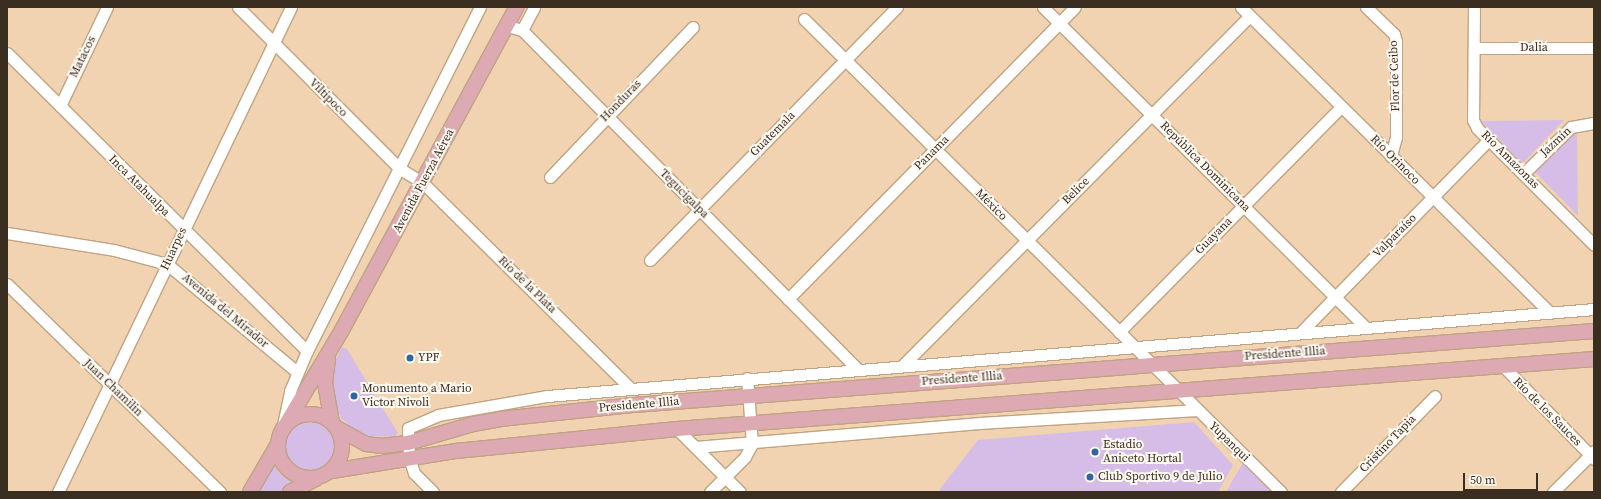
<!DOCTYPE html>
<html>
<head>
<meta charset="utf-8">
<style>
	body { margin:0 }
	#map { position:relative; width:1601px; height:499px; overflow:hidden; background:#f2d3b1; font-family:"Source Serif 4",serif }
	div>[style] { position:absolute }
	.green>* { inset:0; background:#d5bde8 }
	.round { border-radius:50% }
	.roads { filter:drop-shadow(1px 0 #c0a382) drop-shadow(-1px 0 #c0a382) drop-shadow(0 1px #c0a382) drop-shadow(0 -1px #c0a382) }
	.minor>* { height:11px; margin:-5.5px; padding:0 5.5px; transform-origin:5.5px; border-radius:5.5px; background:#fff }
	.major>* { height:14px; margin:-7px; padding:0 7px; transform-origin:7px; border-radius:7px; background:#ddaab3 }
	.major>.ring { margin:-7px; padding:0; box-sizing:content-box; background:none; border:14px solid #ddaab3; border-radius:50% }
	.dots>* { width:11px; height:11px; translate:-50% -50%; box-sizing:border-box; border:2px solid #fff9f2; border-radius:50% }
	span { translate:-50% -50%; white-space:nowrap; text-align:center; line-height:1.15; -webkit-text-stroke:4px #fff9f2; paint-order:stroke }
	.street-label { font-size:12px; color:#3a2e20 }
	.poi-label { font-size:12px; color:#3a2e20 }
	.left { translate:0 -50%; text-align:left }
	.frame { position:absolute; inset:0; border:8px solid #3a2e20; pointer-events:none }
	.scale { position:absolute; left:1463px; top:473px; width:75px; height:18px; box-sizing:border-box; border:2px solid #3a2e20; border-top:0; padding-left:5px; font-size:12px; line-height:14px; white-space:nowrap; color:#3a2e20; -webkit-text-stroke:3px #fff9f2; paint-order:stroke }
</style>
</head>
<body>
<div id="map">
	<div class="green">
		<i style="clip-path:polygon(1564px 120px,1524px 162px,1520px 161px,1481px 121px)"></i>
		<i style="clip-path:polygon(1577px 131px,1578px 216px,1535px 172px,1536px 167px,1569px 132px)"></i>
		<i style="clip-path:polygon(342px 347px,347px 349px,398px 433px,395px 437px,366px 436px,355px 431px,341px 418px,334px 400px,331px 375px,333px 365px)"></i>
		<i class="round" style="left:285px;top:420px;width:50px;height:50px"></i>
		<i style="clip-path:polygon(1194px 422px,1233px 465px,1218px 492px,940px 492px,940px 489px,978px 440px)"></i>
		<i style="clip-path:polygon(1245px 459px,1277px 492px,1226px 492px)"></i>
		<i style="clip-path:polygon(274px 464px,278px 472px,293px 483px,280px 492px,258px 492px)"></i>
	</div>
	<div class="roads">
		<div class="minor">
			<i style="left:238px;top:7px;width:228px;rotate:45deg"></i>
			<i style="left:399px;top:168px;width:28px;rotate:32deg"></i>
			<i style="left:423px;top:183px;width:291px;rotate:44.7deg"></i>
			<i style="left:1043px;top:7px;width:455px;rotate:44.8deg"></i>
			<i style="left:1241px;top:7px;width:435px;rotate:44.7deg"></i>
			<i style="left:1366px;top:7px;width:39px;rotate:44deg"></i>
			<i style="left:1394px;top:34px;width:7px;rotate:74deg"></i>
			<i style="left:1396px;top:41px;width:96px;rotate:90deg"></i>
			<i style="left:1396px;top:137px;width:20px;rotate:105deg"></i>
			<i style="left:1474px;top:7px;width:113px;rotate:90.5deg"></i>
			<i style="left:1473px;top:120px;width:9px;rotate:63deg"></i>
			<i style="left:1477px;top:128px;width:165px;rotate:45deg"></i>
			<i style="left:804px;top:19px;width:672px;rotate:44.76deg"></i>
			<i style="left:507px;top:26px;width:16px;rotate:15deg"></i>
			<i style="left:522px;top:30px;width:477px;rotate:45.3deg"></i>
			<i style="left:522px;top:30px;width:26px;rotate:-62deg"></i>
			<i style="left:1474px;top:48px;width:120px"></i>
			<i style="left:7px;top:53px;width:423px;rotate:44.8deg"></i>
			<i style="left:60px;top:106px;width:110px;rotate:-64.6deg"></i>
			<i style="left:1523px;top:174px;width:67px;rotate:-44.4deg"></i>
			<i style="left:1571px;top:127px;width:23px;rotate:-10deg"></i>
			<i style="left:550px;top:177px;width:207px;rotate:-46.4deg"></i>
			<i style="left:7px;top:233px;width:108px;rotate:9deg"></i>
			<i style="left:114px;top:250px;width:55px;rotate:14.8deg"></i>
			<i style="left:167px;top:264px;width:169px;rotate:39.7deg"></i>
			<i style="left:650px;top:260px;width:354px;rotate:-45.7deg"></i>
			<i style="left:7px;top:284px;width:298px;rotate:44.3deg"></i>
			<i style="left:788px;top:299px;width:409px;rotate:-45.5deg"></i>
			<i style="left:1119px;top:332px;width:316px;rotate:-45.4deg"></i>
			<i style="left:1300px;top:333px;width:271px;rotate:-45.7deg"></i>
			<i style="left:1501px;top:364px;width:133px;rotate:45.6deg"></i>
			<i style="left:903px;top:365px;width:491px;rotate:-45.2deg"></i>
			<i style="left:283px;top:425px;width:35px;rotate:-78deg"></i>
			<i style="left:290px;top:391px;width:43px;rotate:-67deg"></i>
			<i style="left:307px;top:351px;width:385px;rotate:-63.3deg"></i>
			<i style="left:677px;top:429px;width:89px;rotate:45deg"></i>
			<i style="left:695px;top:447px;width:286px;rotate:-4.8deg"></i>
			<i style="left:980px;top:423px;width:217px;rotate:-3.4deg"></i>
			<i style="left:58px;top:492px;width:538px;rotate:-64.34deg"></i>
			<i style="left:433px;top:492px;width:27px;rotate:-135deg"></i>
			<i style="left:414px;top:473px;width:16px;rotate:-108deg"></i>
			<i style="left:409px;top:458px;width:30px;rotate:-92deg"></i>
			<i style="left:408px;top:428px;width:33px;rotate:-23deg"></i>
			<i style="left:438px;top:415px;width:111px;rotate:-9.9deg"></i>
			<i style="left:547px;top:396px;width:1051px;rotate:-4.75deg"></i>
			<i style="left:710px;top:492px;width:49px;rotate:-45deg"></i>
			<i style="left:745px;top:457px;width:15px;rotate:-62deg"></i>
			<i style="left:752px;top:444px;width:66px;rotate:-94.3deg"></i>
			<i style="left:1341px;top:492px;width:134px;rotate:-45.6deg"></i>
			<i style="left:1553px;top:492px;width:58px;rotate:-45deg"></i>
		</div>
		<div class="major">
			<i style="left:328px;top:359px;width:24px;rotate:97deg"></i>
			<i style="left:325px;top:383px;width:40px;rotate:80deg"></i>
			<i class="ring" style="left:278px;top:414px;width:50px;height:50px"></i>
			<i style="left:337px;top:428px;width:33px;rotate:29deg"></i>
			<i style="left:366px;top:444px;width:16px;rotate:7deg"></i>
			<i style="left:382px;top:446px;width:26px;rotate:-7deg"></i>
			<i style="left:408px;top:443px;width:68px;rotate:-16.3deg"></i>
			<i style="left:473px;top:424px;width:27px;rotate:-10deg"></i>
			<i style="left:500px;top:419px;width:135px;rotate:-6deg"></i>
			<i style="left:634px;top:405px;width:963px;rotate:-4.41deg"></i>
			<i style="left:283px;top:429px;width:115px;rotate:-59.2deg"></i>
			<i style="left:342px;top:330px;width:367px;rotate:-61.6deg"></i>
			<i style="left:332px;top:471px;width:126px;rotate:-9.2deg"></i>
			<i style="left:456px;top:451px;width:222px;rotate:-5.7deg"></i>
			<i style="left:677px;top:429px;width:920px;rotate:-4.37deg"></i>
			<i style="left:250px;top:492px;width:56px;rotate:-59.7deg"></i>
			<i style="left:290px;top:492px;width:29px;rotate:-27deg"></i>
		</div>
	</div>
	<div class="dots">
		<i style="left:410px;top:358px;background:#2c679e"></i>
		<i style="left:354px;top:396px;background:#2c679e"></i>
		<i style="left:1095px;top:452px;background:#2c679e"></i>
		<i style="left:1090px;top:477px;background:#2c679e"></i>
	</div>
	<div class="street-label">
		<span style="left:1534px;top:48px">Dalia</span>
		<span style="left:83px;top:57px;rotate:-64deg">Matacos</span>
		<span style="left:1395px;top:76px;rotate:-92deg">Flor de Ceibo</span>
		<span style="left:328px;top:98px;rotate:45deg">Viltipoco</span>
		<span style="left:621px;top:101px;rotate:-46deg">Honduras</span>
		<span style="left:773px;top:134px;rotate:-45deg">Guatemala</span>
		<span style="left:1556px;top:142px;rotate:-43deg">Jazmín</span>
		<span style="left:932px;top:153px;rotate:-45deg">Panama</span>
		<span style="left:1395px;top:160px;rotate:45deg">Río Orinoco</span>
		<span style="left:1510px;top:160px;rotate:45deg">Río Amazonas</span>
		<span style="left:1205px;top:167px;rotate:45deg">República Dominicana</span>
		<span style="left:424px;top:181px;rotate:-62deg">Avenida Fuerza Aérea</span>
		<span style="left:139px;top:186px;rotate:45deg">Inca Atahualpa</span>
		<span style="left:1076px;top:191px;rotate:-45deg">Belice</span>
		<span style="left:684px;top:194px;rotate:45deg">Tegucigalpa</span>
		<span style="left:991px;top:205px;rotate:45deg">México</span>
		<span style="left:1214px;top:236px;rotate:-45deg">Guayana</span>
		<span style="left:1395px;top:236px;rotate:-45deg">Valparaíso</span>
		<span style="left:174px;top:249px;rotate:-65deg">Huarpes</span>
		<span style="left:527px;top:285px;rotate:44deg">Río de la Plata</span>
		<span style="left:225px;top:311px;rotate:40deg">Avenida del Mirador</span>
		<span style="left:1285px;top:354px;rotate:-4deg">Presidente Illia</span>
		<span style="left:962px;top:379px;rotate:-4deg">Presidente Illia</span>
		<span style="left:113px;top:388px;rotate:44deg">Juan Chamilin</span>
		<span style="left:639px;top:405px;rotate:-5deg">Presidente Illia</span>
		<span style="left:1547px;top:412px;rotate:45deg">Río de los Sauces</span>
		<span style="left:1229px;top:442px;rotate:44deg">Yupanqui</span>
		<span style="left:1388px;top:444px;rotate:-46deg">Cristino Tapia</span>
	</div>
	<div class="poi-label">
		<span class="left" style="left:418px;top:358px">YPF</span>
		<span class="left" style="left:362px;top:396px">Monumento a Mario<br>Victor Nivoli</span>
		<span class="left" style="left:1103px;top:452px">Estadio<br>Aniceto Hortal</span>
		<span class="left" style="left:1098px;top:477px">Club Sportivo 9 de Julio</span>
	</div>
	<div class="frame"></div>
	<div class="scale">50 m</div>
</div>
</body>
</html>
